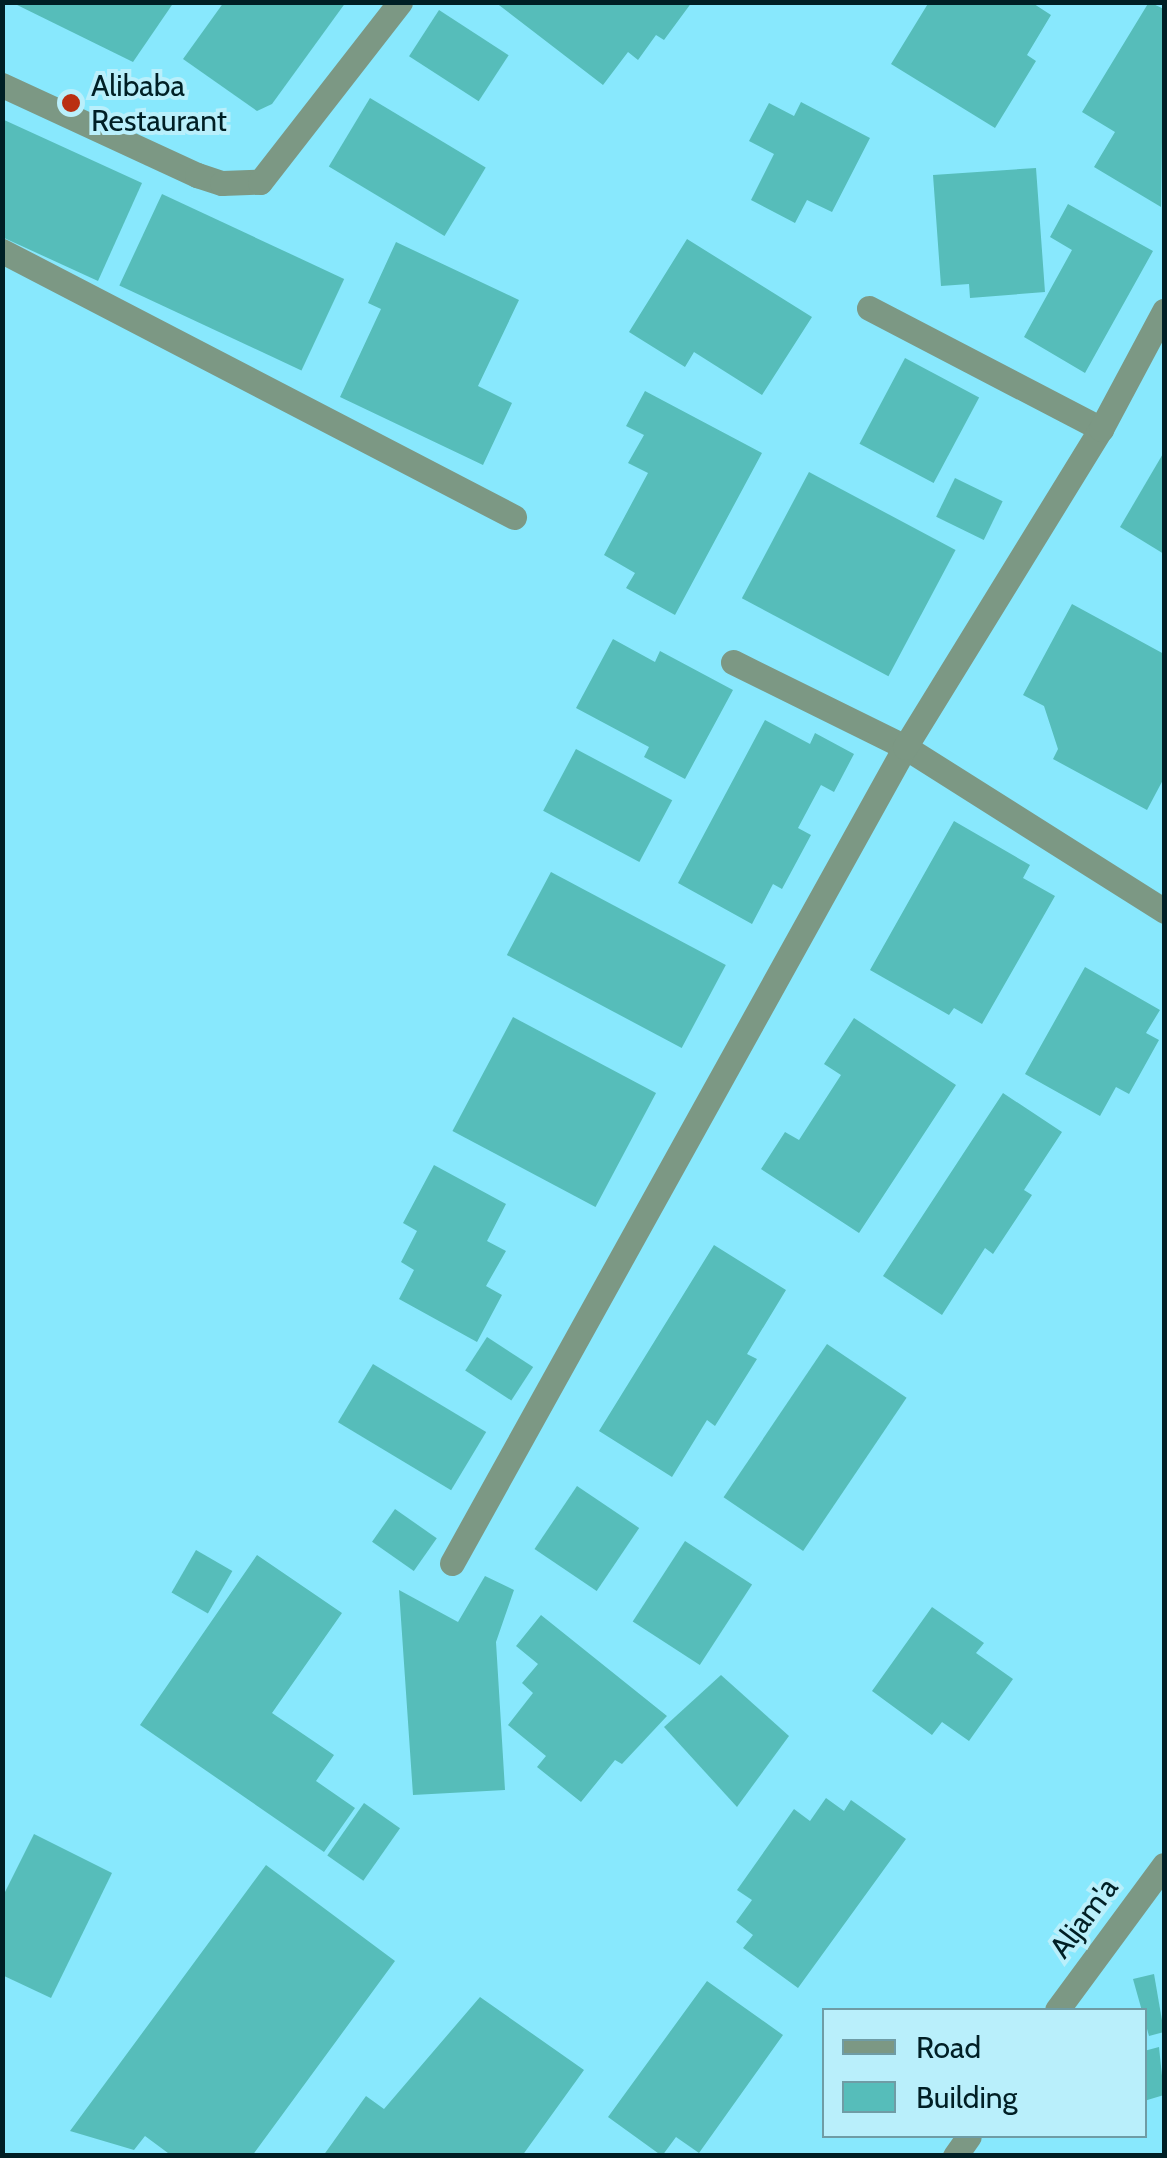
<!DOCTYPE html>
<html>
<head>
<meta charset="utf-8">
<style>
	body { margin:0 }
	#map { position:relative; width:1167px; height:2158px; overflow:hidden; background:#88e8fd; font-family:Cabin,sans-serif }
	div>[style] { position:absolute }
	.building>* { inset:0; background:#56bdba; transform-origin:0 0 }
	.minor>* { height:25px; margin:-12.5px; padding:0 12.5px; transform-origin:12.5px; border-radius:12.5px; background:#7c9884 }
	.dots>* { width:28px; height:28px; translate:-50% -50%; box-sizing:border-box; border:5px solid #b9effb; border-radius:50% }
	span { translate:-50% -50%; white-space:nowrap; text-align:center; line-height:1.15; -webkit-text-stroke:8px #b9effb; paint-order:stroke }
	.poi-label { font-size:30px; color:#001f25 }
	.left { translate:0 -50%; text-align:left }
	.street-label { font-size:30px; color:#001f25 }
	.frame { position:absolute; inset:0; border:5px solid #001f25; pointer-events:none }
	.legend { position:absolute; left:822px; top:2008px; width:325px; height:130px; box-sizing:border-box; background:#b9effb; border:2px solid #6f9ca5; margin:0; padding:12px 18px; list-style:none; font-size:30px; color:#001f25 }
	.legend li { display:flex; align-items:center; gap:20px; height:50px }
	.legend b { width:50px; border:2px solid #6f9ca5 }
</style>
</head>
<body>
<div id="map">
	<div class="building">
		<i style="clip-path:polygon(11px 2px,174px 2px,133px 62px)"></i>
		<i style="clip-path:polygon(224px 2px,346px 2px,272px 104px,257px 111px,183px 59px)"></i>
		<i style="clip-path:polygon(495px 2px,692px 2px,664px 40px,656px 35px,638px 60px,628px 52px,603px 85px)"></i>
		<i style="clip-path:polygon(929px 2px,1031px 2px,1051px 15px,1027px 55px,1036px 61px,995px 128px,891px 64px)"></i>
		<i style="clip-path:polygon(1149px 2px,1164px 9px,1161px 207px,1094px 167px,1115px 132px,1082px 112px)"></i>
		<i style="left:439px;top:10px;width:83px;height:55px;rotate:33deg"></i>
		<i style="left:370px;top:98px;width:135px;height:80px;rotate:31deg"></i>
		<i style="clip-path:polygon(801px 102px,870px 138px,832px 212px,807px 200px,795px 223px,751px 200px,774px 154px,749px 141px,769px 103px,794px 116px)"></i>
		<i style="clip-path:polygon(2px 119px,142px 183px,98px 281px,2px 237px)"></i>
		<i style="clip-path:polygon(1036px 168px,1045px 292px,970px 298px,969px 284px,941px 286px,933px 175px)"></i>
		<i style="left:162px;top:194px;width:201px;height:101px;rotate:25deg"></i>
		<i style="clip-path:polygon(1068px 204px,1153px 251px,1085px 373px,1024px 337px,1072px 250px,1050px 237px)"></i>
		<i style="clip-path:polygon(687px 239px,812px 317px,762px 395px,694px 352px,685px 367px,629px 332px)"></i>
		<i style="clip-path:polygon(396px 242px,519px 300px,478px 386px,512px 403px,483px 465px,340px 397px,381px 309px,368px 303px)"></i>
		<i style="left:905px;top:358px;width:84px;height:97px;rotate:28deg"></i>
		<i style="clip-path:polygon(645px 391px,762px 453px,675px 615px,626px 588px,635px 573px,604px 555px,648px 473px,628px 463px,644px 435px,626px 426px)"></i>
		<i style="clip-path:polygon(1164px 452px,1164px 554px,1120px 527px)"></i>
		<i style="left:809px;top:472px;width:166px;height:143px;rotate:28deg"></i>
		<i style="left:955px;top:478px;width:53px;height:43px;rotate:26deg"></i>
		<i style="clip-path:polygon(1072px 604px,1164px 654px,1164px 778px,1147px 810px,1053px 759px,1058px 749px,1044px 706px,1023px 695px)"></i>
		<i style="clip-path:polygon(613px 639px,655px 662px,660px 651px,733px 690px,685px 779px,644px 757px,649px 747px,576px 708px)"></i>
		<i style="clip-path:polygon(765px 720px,810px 744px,815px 733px,854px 754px,834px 792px,821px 785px,798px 828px,811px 835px,782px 889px,773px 884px,752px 924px,678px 883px)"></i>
		<i style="left:576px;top:749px;width:109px;height:70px;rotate:28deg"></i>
		<i style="clip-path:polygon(954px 821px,1030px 865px,1023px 878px,1055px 896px,982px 1024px,954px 1008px,949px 1015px,870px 970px)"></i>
		<i style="left:551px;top:872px;width:198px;height:94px;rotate:28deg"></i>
		<i style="clip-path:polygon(1085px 967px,1160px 1010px,1146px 1033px,1159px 1040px,1129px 1094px,1116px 1087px,1100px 1116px,1025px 1074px)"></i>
		<i style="left:513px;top:1017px;width:162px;height:129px;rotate:28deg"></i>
		<i style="clip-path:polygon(854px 1018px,956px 1085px,859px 1233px,761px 1169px,785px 1132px,799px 1140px,841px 1075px,824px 1064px)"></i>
		<i style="clip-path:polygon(1003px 1093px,1062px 1132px,1024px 1190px,1032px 1195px,993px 1254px,985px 1248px,942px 1315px,883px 1276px)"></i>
		<i style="clip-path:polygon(434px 1165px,506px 1204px,487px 1241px,506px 1251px,486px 1286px,502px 1295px,477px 1342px,399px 1299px,414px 1270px,401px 1262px,417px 1231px,403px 1223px)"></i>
		<i style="clip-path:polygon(714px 1245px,786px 1290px,747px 1354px,757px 1359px,715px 1426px,707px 1420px,672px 1477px,599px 1431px)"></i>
		<i style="left:487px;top:1337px;width:55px;height:40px;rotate:33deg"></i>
		<i style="left:827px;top:1344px;width:96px;height:185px;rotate:34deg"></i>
		<i style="left:373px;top:1364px;width:132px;height:68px;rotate:31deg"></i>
		<i style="left:577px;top:1486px;width:75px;height:76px;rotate:34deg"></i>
		<i style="left:395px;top:1509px;width:51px;height:40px;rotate:35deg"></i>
		<i style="left:685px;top:1541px;width:80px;height:96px;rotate:33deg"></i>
		<i style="left:196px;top:1550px;width:42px;height:49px;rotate:30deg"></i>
		<i style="clip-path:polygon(257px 1555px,342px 1613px,272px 1713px,334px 1755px,316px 1781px,355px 1808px,324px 1852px,140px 1725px)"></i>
		<i style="clip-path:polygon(485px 1576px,514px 1590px,496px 1642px,505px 1790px,413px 1795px,399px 1590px,458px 1622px)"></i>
		<i style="clip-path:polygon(932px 1607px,984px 1643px,976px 1653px,1013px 1679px,969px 1741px,942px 1722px,932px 1735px,872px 1691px)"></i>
		<i style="clip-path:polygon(541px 1615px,667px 1716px,622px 1764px,615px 1760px,581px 1802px,537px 1767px,546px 1756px,508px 1725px,533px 1693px,522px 1683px,538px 1664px,516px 1646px)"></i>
		<i style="clip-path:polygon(721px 1675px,789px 1736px,737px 1807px,664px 1727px)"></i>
		<i style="clip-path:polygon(826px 1798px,844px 1811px,851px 1800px,906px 1839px,798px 1988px,743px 1948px,753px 1935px,736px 1922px,752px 1900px,737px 1890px,794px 1809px,810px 1821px)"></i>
		<i style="left:364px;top:1803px;width:44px;height:64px;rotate:35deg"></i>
		<i style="clip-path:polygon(34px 1834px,112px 1873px,51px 1998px,2px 1975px,2px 1898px)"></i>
		<i style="clip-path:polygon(266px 1865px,395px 1961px,252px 2156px,172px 2156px,145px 2136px,134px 2150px,70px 2131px)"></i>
		<i style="clip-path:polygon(1154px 1974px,1164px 2032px,1149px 2036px,1133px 1979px)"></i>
		<i style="clip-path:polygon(707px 1981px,783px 2035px,699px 2153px,676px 2137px,662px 2156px,608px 2117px)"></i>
		<i style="clip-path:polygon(480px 1997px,584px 2070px,522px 2156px,323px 2156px,366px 2096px,384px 2109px)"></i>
		<i style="clip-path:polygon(1159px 2047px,1164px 2095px,1144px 2101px,1144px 2051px)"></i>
	</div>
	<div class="minor">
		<i style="left:2px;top:85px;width:215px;rotate:24.8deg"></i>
		<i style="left:197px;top:175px;width:26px;rotate:18deg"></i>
		<i style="left:222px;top:183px;width:38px;rotate:-2deg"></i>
		<i style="left:260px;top:182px;width:228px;rotate:-52.1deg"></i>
		<i style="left:2px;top:251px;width:577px;rotate:27.45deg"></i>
		<i style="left:869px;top:308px;width:262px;rotate:27.5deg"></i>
		<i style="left:733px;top:662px;width:192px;rotate:26.3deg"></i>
		<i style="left:905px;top:747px;width:307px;rotate:32.3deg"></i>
		<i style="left:452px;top:1563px;width:933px;rotate:-60.96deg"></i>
		<i style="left:905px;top:747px;width:374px;rotate:-58.4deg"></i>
		<i style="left:1101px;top:429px;width:134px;rotate:-61.9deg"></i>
		<i style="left:1057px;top:2010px;width:180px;rotate:-53.6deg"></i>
		<i style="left:955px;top:2156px;width:24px;rotate:-55deg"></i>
	</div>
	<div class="dots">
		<i style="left:71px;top:103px;background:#ba2f11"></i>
	</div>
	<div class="poi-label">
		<span class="left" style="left:91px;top:103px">Alibaba<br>Restaurant</span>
	</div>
	<div class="street-label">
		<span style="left:1084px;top:1918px;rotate:-53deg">Aljam'a</span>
	</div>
	<div class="frame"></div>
	<ul class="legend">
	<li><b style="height:12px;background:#7c9884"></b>Road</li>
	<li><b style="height:28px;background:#56bdba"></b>Building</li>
	</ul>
</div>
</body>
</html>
